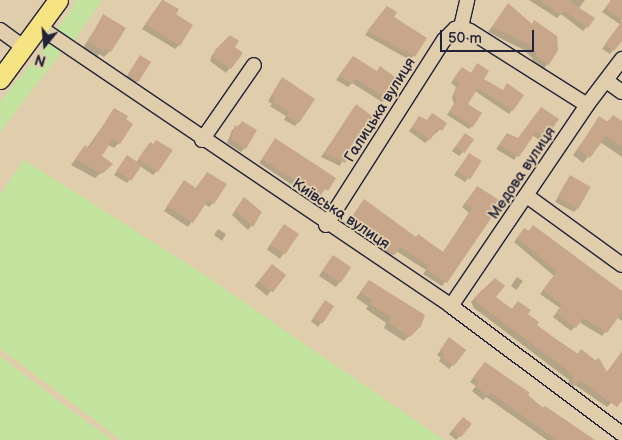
<!DOCTYPE html>
<html>
<head>
<meta charset="utf-8">
<style>
	body { margin:0 }
	#map { position:relative; width:622px; height:440px; overflow:hidden; background:#e0cdab; font-family:"Balsamiq Sans",sans-serif }
	div>[style] { position:absolute }
	.green>* { inset:0; background:#c3e49e }
	.shadow>* { inset:0; background:#0003; transform-origin:0 0 }
	.building>* { inset:0; background:#c7a689; transform-origin:0 0 }
	.roads { filter:drop-shadow(1px 0 #22223b) drop-shadow(-1px 0 #22223b) drop-shadow(0 1px #22223b) drop-shadow(0 -1px #22223b) }
	.minor>* { height:14px; margin:-7px; padding:0 7px; transform-origin:7px; border-radius:7px; background:#e0cdab }
	.major>* { height:19px; margin:-9.5px; padding:0 9.5px; transform-origin:9.5px; border-radius:9.5px; background:#f6e381 }
	span { translate:-50% -50%; white-space:nowrap; text-align:center; line-height:1.15; -webkit-text-stroke:4px #e0cdab; paint-order:stroke }
	.street-label { font-size:15px; color:#22223b }
	.north { position:absolute; left:20px; top:20px; width:50px; height:50px; -webkit-text-stroke:4px #e0cdab; paint-order:stroke; rotate:197deg; font-size:14px; font-weight:700; line-height:20px; text-align:center; color:#22223b }
	.north::after { content:''; display:block; margin:auto; width:18px; height:22px; background:#22223b; clip-path:polygon(50% 0,100% 100%,50% 72%,0 100%) }
	.scale { position:absolute; left:440px; top:30px; width:94px; height:22px; box-sizing:border-box; border:2px solid #22223b; border-top:0; padding-left:6px; font-size:15px; line-height:18px; white-space:nowrap; color:#22223b; -webkit-text-stroke:4px #e0cdab; paint-order:stroke }
</style>
</head>
<body>
<div id="map">
	<div class="green">
		<i style="clip-path:polygon(77px 0,102px 0,73px 42px,58px 34px,57px 30px)"></i>
		<i style="clip-path:polygon(48px 43px,58px 48px,60px 54px,0 132px,0 102px)"></i>
		<i style="clip-path:polygon(24px 160px,197px 270px,444px 440px,121px 440px,0 348px,0 195px)"></i>
		<i style="clip-path:polygon(0 356px,73px 412px,113px 440px,0 440px)"></i>
	</div>
	<div class="shadow">
		<i style="clip-path:polygon(163px 0,177px 9px,174px 14px,179px 45px,175px 49px,142px 29px)"></i>
		<i style="clip-path:polygon(529px 0,585px 0,579px 8px,593px 19px,583px 31px,561px 14px,557px 18px)"></i>
		<i style="clip-path:polygon(612px 0,622px 0,621px 25px,602px 12px)"></i>
		<i style="clip-path:polygon(508px 5px,531px 25px,548px 64px,543px 69px,531px 61px,533px 59px,524px 50px,488px 32px)"></i>
		<i style="clip-path:polygon(384px 11px,426px 39px,410px 60px,365px 35px)"></i>
		<i style="clip-path:polygon(104px 15px,110px 51px,104px 57px,99px 54px,97px 57px,83px 48px)"></i>
		<i style="clip-path:polygon(613px 34px,622px 34px,622px 39px,610px 54px,602px 49px)"></i>
		<i style="clip-path:polygon(230px 37px,233px 47px,241px 53px,226px 73px,210px 61px,212px 55px)"></i>
		<i style="clip-path:polygon(137px 61px,138px 81px,134px 84px,125px 79px)"></i>
		<i style="clip-path:polygon(350px 62px,386px 98px,382px 102px,352px 83px,348px 87px,336px 80px)"></i>
		<i style="clip-path:polygon(477px 65px,483px 79px,512px 110px,509px 114px,475px 91px,466px 104px,472px 126px,469px 129px,447px 115px,454px 104px,452px 98px,456px 87px,451px 83px,462px 68px,470px 74px)"></i>
		<i style="clip-path:polygon(282px 79px,298px 122px,295px 126px,284px 120px,286px 116px,270px 106px,272px 104px,268px 101px)"></i>
		<i style="clip-path:polygon(356px 106px,369px 128px,355px 137px,340px 166px,321px 157px)"></i>
		<i style="clip-path:polygon(115px 109px,119px 143px,114px 148px,108px 145px,100px 157px,106px 169px,95px 178px,71px 165px,85px 147px,87px 148px)"></i>
		<i style="clip-path:polygon(613px 116px,622px 122px,622px 157px,600px 142px,583px 163px,573px 155px,600px 117px,607px 122px)"></i>
		<i style="clip-path:polygon(419px 118px,427px 121px,446px 124px,425px 143px,409px 131px)"></i>
		<i style="clip-path:polygon(557px 119px,541px 141px,532px 135px,514px 160px,496px 149px,507px 134px,518px 139px)"></i>
		<i style="clip-path:polygon(242px 123px,245px 148px,241px 152px,227px 143px,232px 130px)"></i>
		<i style="clip-path:polygon(465px 134px,463px 152px,459px 156px,452px 151px)"></i>
		<i style="clip-path:polygon(150px 143px,157px 171px,153px 175px,140px 166px,127px 183px,114px 175px,127px 157px,136px 163px)"></i>
		<i style="clip-path:polygon(272px 144px,334px 179px,315px 200px,259px 163px)"></i>
		<i style="clip-path:polygon(469px 154px,468px 178px,465px 182px,454px 175px)"></i>
		<i style="clip-path:polygon(207px 173px,225px 185px,213px 203px,209px 207px,204px 204px,188px 227px,164px 211px,181px 186px,195px 189px)"></i>
		<i style="clip-path:polygon(570px 177px,578px 208px,574px 212px,555px 202px)"></i>
		<i style="clip-path:polygon(477px 187px,501px 203px,442px 286px,423px 274px,426px 270px,396px 251px,390px 258px,375px 247px,378px 242px,348px 222px,364px 200px,416px 239px,443px 253px,469px 213px,462px 207px)"></i>
		<i style="clip-path:polygon(244px 198px,261px 213px,248px 230px,232px 215px)"></i>
		<i style="left:284px;top:225px;width:16px;height:30px;rotate:35deg"></i>
		<i style="clip-path:polygon(218px 229px,226px 234px,222px 241px,214px 235px)"></i>
		<i style="clip-path:polygon(520px 234px,622px 292px,622px 321px,617px 317px,602px 336px,579px 322px,571px 331px,553px 317px,560px 308px,540px 294px,554px 276px,514px 242px)"></i>
		<i style="clip-path:polygon(329px 261px,350px 268px,336px 287px,319px 276px)"></i>
		<i style="left:272px;top:265px;width:16px;height:27px;rotate:40deg"></i>
		<i style="left:517px;top:277px;width:7px;height:11px;rotate:34deg"></i>
		<i style="clip-path:polygon(369px 281px,420px 326px,404px 341px,384px 328px,386px 323px,366px 309px,368px 306px,356px 298px)"></i>
		<i style="clip-path:polygon(483px 289px,511px 310px,518px 302px,535px 325px,606px 373px,622px 352px,622px 388px,611px 403px,607px 407px,575px 385px,568px 389px,569px 380px,474px 308px,471px 302px)"></i>
		<i style="left:325px;top:302px;width:9px;height:24px;rotate:36deg"></i>
		<i style="clip-path:polygon(446px 343px,465px 351px,449px 369px,439px 361px,441px 358px,437px 355px)"></i>
		<i style="clip-path:polygon(481px 368px,526px 396px,591px 440px,547px 440px,486px 397px,483px 400px,472px 391px,476px 386px,470px 382px)"></i>
		<i style="clip-path:polygon(459px 422px,471px 425px,456px 440px,449px 434px)"></i>
	</div>
	<div class="building">
		<i style="clip-path:polygon(162px 0,179px 9px,176px 14px,193px 25px,180px 46px,145px 24px)"></i>
		<i style="clip-path:polygon(539px 0,572px 0,570px 2px,595px 18px,588px 28px,564px 11px,561px 15px)"></i>
		<i style="clip-path:polygon(611px 0,622px 0,622px 20px,605px 8px)"></i>
		<i style="clip-path:polygon(508px 3px,532px 24px,534px 20px,557px 36px,558px 50px,549px 65px,535px 56px,537px 53px,529px 45px,492px 27px)"></i>
		<i style="clip-path:polygon(387px 6px,397px 12px,394px 17px,427px 38px,415px 57px,367px 31px)"></i>
		<i style="clip-path:polygon(103px 14px,126px 28px,111px 52px,106px 48px,104px 51px,88px 42px)"></i>
		<i style="clip-path:polygon(622px 21px,622px 41px,614px 51px,605px 44px)"></i>
		<i style="clip-path:polygon(230px 35px,239px 41px,235px 47px,243px 53px,231px 69px,213px 57px,215px 50px)"></i>
		<i style="left:140px;top:55px;width:13px;height:23px;rotate:32deg"></i>
		<i style="clip-path:polygon(353px 56px,377px 71px,380px 66px,399px 80px,387px 99px,356px 79px,352px 84px,339px 75px)"></i>
		<i style="clip-path:polygon(477px 63px,489px 71px,484px 79px,503px 90px,507px 83px,524px 95px,513px 111px,478px 88px,468px 104px,482px 113px,473px 127px,450px 111px,457px 99px,454px 94px,459px 83px,453px 79px,462px 67px,471px 73px)"></i>
		<i style="clip-path:polygon(282px 77px,315px 99px,299px 123px,287px 116px,289px 112px,273px 102px,275px 99px,271px 96px)"></i>
		<i style="clip-path:polygon(356px 104px,376px 119px,370px 129px,367px 127px,362px 135px,359px 133px,347px 153px,350px 155px,345px 163px,324px 153px)"></i>
		<i style="clip-path:polygon(541px 107px,559px 119px,546px 138px,536px 132px,519px 157px,499px 145px,507px 133px,518px 138px)"></i>
		<i style="clip-path:polygon(114px 108px,128px 116px,126px 119px,133px 124px,120px 144px,113px 139px,102px 156px,113px 164px,102px 174px,75px 159px,85px 145px,89px 148px)"></i>
		<i style="clip-path:polygon(432px 113px,447px 123px,442px 131px,438px 128px,430px 140px,412px 127px,419px 116px,427px 120px)"></i>
		<i style="clip-path:polygon(613px 115px,622px 121px,622px 147px,606px 136px,590px 158px,578px 149px,599px 116px,608px 122px)"></i>
		<i style="clip-path:polygon(242px 121px,257px 130px,246px 149px,231px 139px,235px 125px,238px 127px)"></i>
		<i style="left:465px;top:133px;width:11px;height:17px;rotate:34deg"></i>
		<i style="clip-path:polygon(275px 138px,336px 178px,328px 191px,325px 189px,320px 197px,262px 159px)"></i>
		<i style="clip-path:polygon(156px 140px,173px 150px,158px 172px,138px 159px,150px 142px,153px 144px)"></i>
		<i style="left:469px;top:153px;width:15px;height:22px;rotate:32deg"></i>
		<i style="left:127px;top:155px;width:18px;height:19px;rotate:34deg"></i>
		<i style="clip-path:polygon(207px 172px,227px 184px,214px 204px,208px 200px,193px 223px,167px 206px,184px 180px,196px 188px)"></i>
		<i style="left:570px;top:175px;width:24px;height:25px;rotate:30deg"></i>
		<i style="clip-path:polygon(477px 186px,502px 202px,447px 283px,426px 269px,429px 266px,400px 247px,395px 255px,384px 247px,378px 242px,381px 238px,351px 218px,364px 199px,416px 237px,418px 234px,443px 252px,472px 208px,466px 203px)"></i>
		<i style="clip-path:polygon(244px 197px,262px 212px,253px 227px,235px 210px)"></i>
		<i style="left:284px;top:224px;width:18px;height:25px;rotate:34deg"></i>
		<i style="clip-path:polygon(533px 225px,622px 291px,622px 312px,607px 333px,583px 318px,576px 328px,556px 313px,562px 304px,543px 290px,557px 271px,517px 238px,524px 228px,529px 231px)"></i>
		<i style="left:333px;top:255px;width:22px;height:19px;rotate:34deg"></i>
		<i style="left:272px;top:264px;width:18px;height:22px;rotate:38deg"></i>
		<i style="clip-path:polygon(495px 278px,505px 286px,496px 297px,512px 309px,518px 301px,531px 310px,528px 314px,539px 322px,537px 325px,577px 355px,581px 349px,595px 360px,599px 358px,607px 372px,622px 351px,622px 401px,617px 407px,581px 381px,572px 386px,573px 376px,566px 369px,478px 304px,475px 297px)"></i>
		<i style="clip-path:polygon(369px 280px,425px 315px,421px 326px,410px 337px,389px 323px,391px 317px,370px 304px,372px 300px,360px 292px)"></i>
		<i style="left:325px;top:300px;width:11px;height:21px;rotate:34deg"></i>
		<i style="clip-path:polygon(449px 337px,466px 350px,454px 366px,442px 357px,444px 354px,440px 350px)"></i>
		<i style="clip-path:polygon(485px 362px,530px 393px,528px 395px,543px 408px,545px 406px,595px 440px,556px 440px,491px 393px,488px 396px,475px 386px,479px 381px,473px 377px)"></i>
		<i style="left:463px;top:417px;width:11px;height:17px;rotate:38deg"></i>
	</div>
	<div class="roads">
		<div class="minor">
			<i style="left:38px;top:26px;width:499px;rotate:34.1deg"></i>
			<i style="left:451px;top:306px;width:214px;rotate:36.8deg"></i>
			<i style="left:461px;top:27px;width:28px;rotate:-77deg"></i>
			<i style="left:0;top:30px;width:29px;rotate:36deg"></i>
			<i style="left:608px;top:82px;width:17px;rotate:36deg"></i>
			<i style="left:202px;top:140px;width:91px;rotate:-55.3deg"></i>
			<i style="left:527px;top:196px;width:117px;rotate:36deg"></i>
			<i style="left:326px;top:225px;width:219px;rotate:-57.5deg"></i>
			<i style="left:444px;top:40px;width:16px;rotate:-45deg"></i>
			<i style="left:455px;top:29px;width:6px;rotate:-18deg"></i>
			<i style="left:461px;top:27px;width:10px;rotate:24deg"></i>
			<i style="left:470px;top:31px;width:138px;rotate:32.3deg"></i>
			<i style="left:451px;top:306px;width:243px;rotate:-55.9deg"></i>
			<i style="left:587px;top:105px;width:58px;rotate:-52.7deg"></i>
		</div>
		<div class="major">
			<i style="left:0;top:79px;width:98px;rotate:-53.7deg"></i>
		</div>
	</div>
	<div class="street-label">
		<span style="left:380px;top:110px;rotate:-58deg">Галицька вулиця</span>
		<span style="left:522px;top:173px;rotate:-56deg">Медова вулиця</span>
		<span style="left:341px;top:214px;rotate:34deg">Київська вулиця</span>
	</div>
	<div class="north">N</div>
	<div class="scale">50 m</div>
</div>
</body>
</html>
